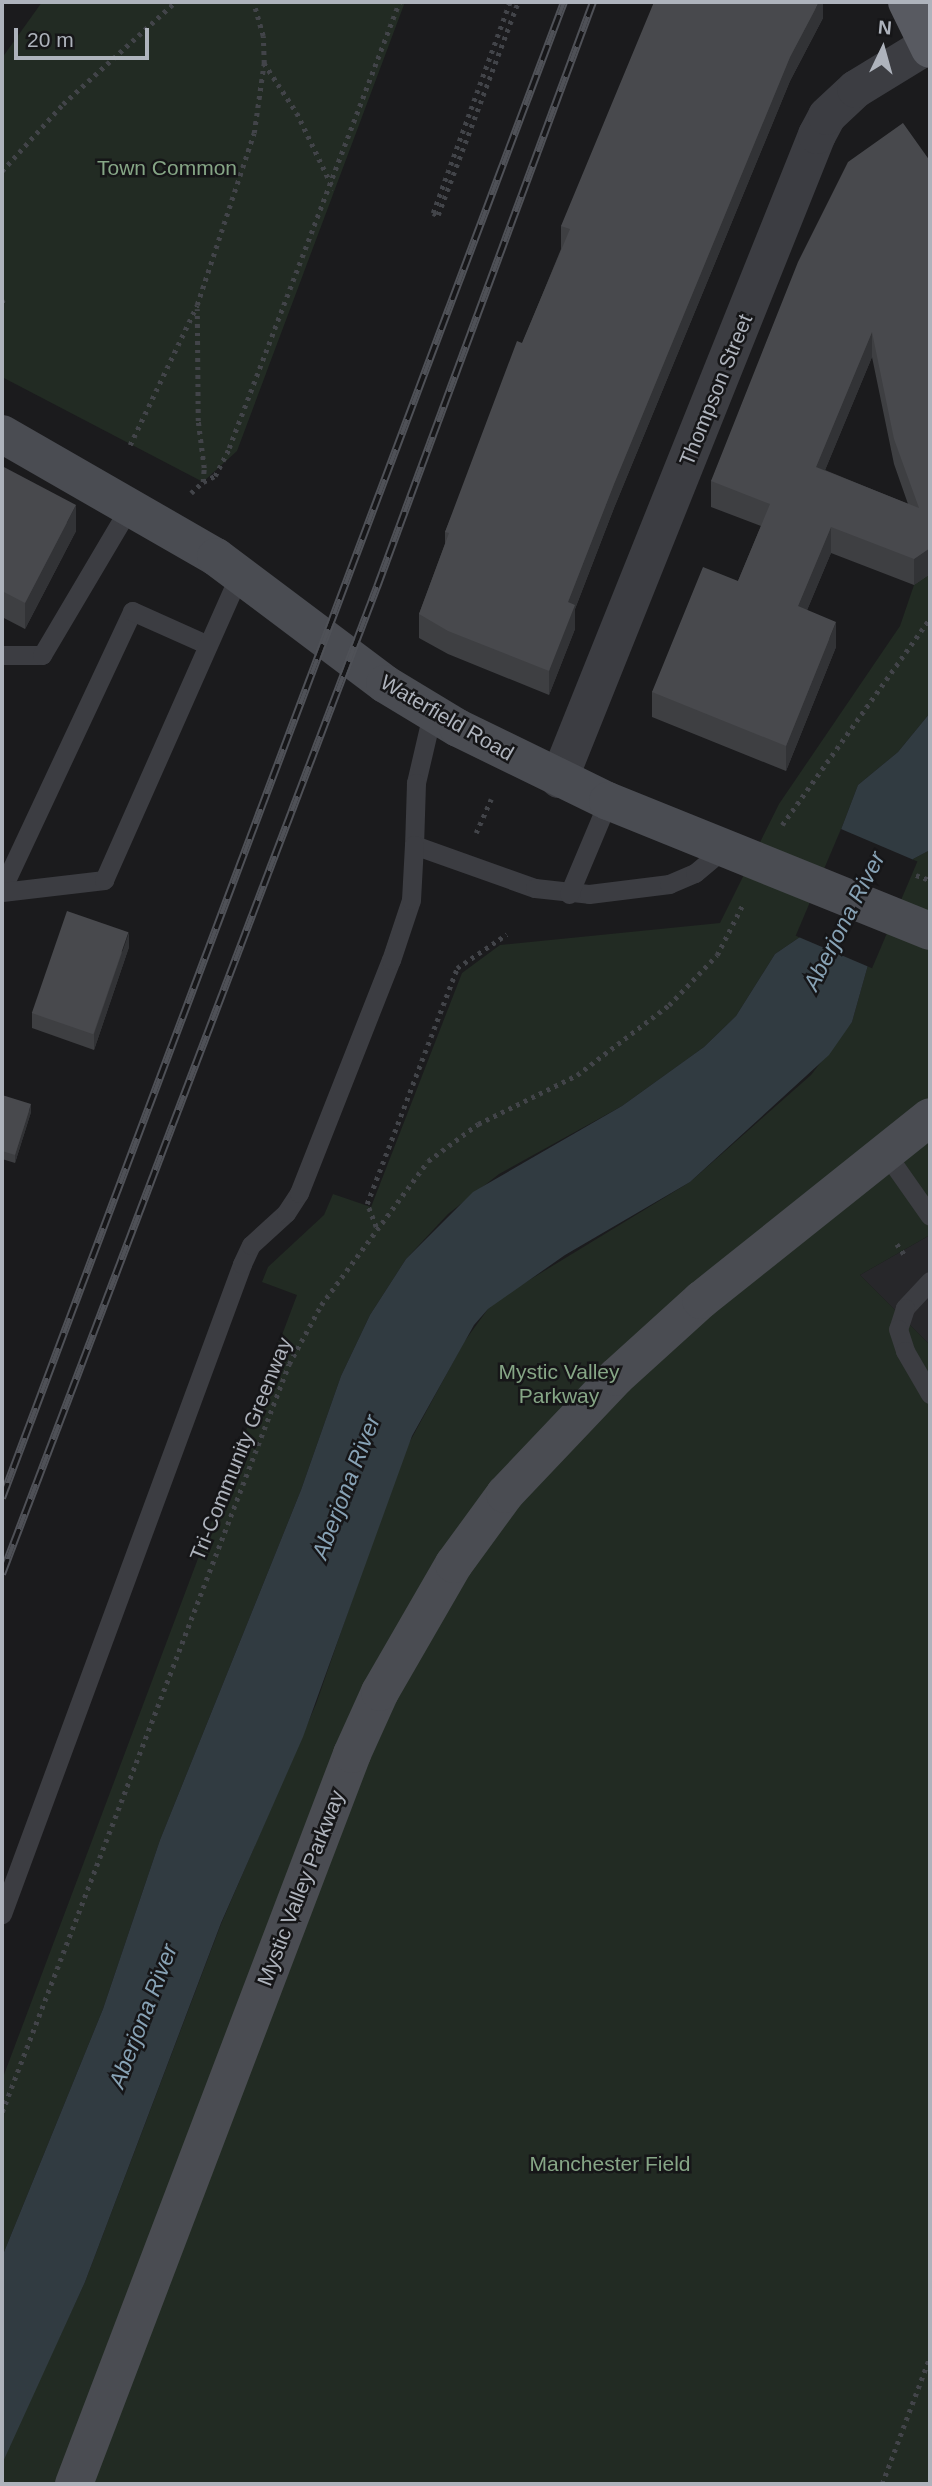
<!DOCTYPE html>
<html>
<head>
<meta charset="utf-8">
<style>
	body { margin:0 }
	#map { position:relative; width:932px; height:2486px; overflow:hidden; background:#1b1b1d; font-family:Helvetica,sans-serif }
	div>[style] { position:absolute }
	.built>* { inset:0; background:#27272a }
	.green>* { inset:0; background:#222b23 }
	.water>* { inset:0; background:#313b41 }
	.pier>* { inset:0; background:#1b1b1d; transform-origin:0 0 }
	.path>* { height:4.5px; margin-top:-2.25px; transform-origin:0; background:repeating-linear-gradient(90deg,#424449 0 3.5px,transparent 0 8.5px) }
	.service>* { height:19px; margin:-9.5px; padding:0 9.5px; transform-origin:9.5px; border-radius:9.5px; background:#3c3d42 }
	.minor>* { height:38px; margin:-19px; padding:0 19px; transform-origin:19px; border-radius:19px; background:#3c3d42 }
	.secondary>* { height:38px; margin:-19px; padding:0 19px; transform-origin:19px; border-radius:19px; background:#4a4c52 }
	.primary>* { height:38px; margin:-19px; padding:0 19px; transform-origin:19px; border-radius:19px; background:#585a61 }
	.rail>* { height:8px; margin-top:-4px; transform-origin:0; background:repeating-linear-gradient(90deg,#161618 0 16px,#4f5157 0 32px); box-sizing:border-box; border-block:2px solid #4f5157 }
	.wall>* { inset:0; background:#3e3f42 }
	.shaded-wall>* { inset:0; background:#323336 }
	.building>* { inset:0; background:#48494d; transform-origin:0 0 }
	span { translate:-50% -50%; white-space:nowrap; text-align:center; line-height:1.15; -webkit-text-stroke:5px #161618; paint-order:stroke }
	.park-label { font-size:21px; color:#86a686 }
	.street-label { font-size:21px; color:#aeb3bc }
	.water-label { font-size:23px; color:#87a2b5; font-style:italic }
	.frame { position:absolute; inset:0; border:4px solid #aeb3bc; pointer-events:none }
	.north { position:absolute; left:848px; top:14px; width:70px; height:70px; -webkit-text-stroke:5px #161618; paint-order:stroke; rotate:5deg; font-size:19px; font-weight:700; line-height:28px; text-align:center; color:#aeb3bc }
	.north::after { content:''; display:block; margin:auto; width:24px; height:32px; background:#aeb3bc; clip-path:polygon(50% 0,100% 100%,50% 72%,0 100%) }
	.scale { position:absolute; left:14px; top:28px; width:135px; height:32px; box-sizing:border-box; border:4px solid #aeb3bc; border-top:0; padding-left:9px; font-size:21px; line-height:24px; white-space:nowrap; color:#aeb3bc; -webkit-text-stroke:5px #161618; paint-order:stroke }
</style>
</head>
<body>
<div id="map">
	<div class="built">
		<i style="clip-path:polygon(930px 1235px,930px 1345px,860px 1275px)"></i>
	</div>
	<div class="green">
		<i style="clip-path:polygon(42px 2px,405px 2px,237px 451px,203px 482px,2px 377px,2px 58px)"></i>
		<i style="clip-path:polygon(930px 573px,930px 713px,898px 752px,858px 785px,800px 937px,775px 954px,736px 1016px,704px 1047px,622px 1106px,499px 1174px,448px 1214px,406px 1259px,370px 1315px,341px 1376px,301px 1490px,160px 1840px,103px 2009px,2px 2257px,2px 2080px,297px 1295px,262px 1282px,268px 1267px,324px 1215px,333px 1194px,371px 1207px,462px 973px,500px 945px,720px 923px,779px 804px,900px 626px,914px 585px)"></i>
		<i style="clip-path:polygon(930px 850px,930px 1235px,860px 1275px,930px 1345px,930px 2484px,2px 2484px,4px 2456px,85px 2282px,221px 1924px,316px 1704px,402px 1456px,464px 1342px,488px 1309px,508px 1293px,690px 1182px,811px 1075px,852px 1022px,868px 965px,913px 859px)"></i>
	</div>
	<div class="water">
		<i style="clip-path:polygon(930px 713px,930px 850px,913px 859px,868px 965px,852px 1022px,829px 1055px,690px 1182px,565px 1255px,488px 1309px,474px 1325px,412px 1436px,303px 1737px,221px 1923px,85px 2282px,2px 2464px,2px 2257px,103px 2009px,160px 1840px,301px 1490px,341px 1376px,370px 1315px,406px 1259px,473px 1192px,622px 1106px,704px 1047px,736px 1016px,775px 954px,800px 937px,858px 785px,898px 752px)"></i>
	</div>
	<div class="pier">
		<i style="left:841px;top:829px;width:83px;height:116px;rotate:23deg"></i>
	</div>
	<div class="path">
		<i style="left:264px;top:63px;width:60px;rotate:56.6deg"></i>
		<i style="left:297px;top:113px;width:85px;rotate:64.3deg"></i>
		<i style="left:2px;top:171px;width:91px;rotate:-47.7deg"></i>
		<i style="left:63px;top:104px;width:151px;rotate:-42.3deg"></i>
		<i style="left:433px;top:213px;width:5px;rotate:22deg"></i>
		<i style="left:438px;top:215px;width:228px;rotate:-69.4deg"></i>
		<i style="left:433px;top:213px;width:225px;rotate:-70deg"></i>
		<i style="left:2px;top:300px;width:4px;rotate:63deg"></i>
		<i style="left:130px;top:445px;width:155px;rotate:-64.4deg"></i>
		<i style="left:197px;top:305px;width:181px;rotate:-71.7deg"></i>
		<i style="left:254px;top:133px;width:71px;rotate:-81.9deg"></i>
		<i style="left:264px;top:63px;width:27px;rotate:-92deg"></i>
		<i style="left:263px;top:36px;width:29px;rotate:-106deg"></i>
		<i style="left:203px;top:482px;width:13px;rotate:-27deg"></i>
		<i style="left:215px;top:476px;width:31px;rotate:-63deg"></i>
		<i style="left:229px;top:448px;width:477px;rotate:-69.1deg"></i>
		<i style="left:191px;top:493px;width:16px;rotate:-43deg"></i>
		<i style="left:203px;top:482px;width:14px;rotate:-86deg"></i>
		<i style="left:204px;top:468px;width:47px;rotate:-97.3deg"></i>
		<i style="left:198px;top:421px;width:112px;rotate:-90.5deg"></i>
		<i style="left:782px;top:825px;width:254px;rotate:-54.4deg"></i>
		<i style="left:476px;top:833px;width:37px;rotate:-66deg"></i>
		<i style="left:916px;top:875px;width:15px;rotate:20deg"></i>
		<i style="left:376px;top:1227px;width:25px;rotate:-111deg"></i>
		<i style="left:367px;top:1204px;width:253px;rotate:-69.1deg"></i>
		<i style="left:457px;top:968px;width:60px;rotate:-34.2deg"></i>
		<i style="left:897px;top:1244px;width:16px;rotate:55deg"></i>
		<i style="left:2px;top:2112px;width:801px;rotate:-69.01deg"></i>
		<i style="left:289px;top:1364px;width:67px;rotate:-61.5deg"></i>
		<i style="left:321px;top:1305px;width:179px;rotate:-53.4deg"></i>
		<i style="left:428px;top:1161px;width:62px;rotate:-36.5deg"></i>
		<i style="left:478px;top:1124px;width:110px;rotate:-26.3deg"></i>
		<i style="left:577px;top:1075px;width:116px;rotate:-37.3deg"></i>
		<i style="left:669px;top:1005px;width:69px;rotate:-46.2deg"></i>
		<i style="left:717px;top:955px;width:59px;rotate:-63deg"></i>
		<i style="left:882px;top:2484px;width:137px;rotate:-69.4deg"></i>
	</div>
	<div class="service">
		<i style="left:2px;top:655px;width:40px"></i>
		<i style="left:42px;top:655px;width:173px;rotate:-59.4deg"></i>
		<i style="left:432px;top:714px;width:71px;rotate:103.1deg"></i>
		<i style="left:416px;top:783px;width:62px;rotate:91.8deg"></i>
		<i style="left:414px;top:845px;width:128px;rotate:19.6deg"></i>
		<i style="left:535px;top:888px;width:54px;rotate:6.3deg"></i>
		<i style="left:589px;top:894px;width:81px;rotate:-7.1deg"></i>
		<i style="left:669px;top:884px;width:28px;rotate:-23deg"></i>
		<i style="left:695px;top:873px;width:38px;rotate:-40deg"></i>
		<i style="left:2px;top:889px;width:307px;rotate:-64.9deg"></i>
		<i style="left:132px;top:611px;width:83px;rotate:24.1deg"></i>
		<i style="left:2px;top:892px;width:103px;rotate:-6.7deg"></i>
		<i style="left:104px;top:880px;width:334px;rotate:-66.1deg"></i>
		<i style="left:569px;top:894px;width:101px;rotate:-67.2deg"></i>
		<i style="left:885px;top:1152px;width:78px;rotate:54.9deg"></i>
		<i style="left:930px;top:1281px;width:37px;rotate:133deg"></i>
		<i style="left:905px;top:1308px;width:22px;rotate:108deg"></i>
		<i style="left:898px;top:1329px;width:23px;rotate:72deg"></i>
		<i style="left:905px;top:1351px;width:50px;rotate:59.8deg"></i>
		<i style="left:2px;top:1914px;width:693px;rotate:-69.73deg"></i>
		<i style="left:242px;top:1264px;width:21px;rotate:-65deg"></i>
		<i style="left:251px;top:1245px;width:47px;rotate:-42.4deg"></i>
		<i style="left:286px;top:1213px;width:24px;rotate:-57deg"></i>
		<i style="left:299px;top:1193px;width:251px;rotate:-68.5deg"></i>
		<i style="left:391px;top:960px;width:63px;rotate:-71.6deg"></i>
		<i style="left:411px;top:900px;width:55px;rotate:-86.9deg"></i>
	</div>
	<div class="minor">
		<i style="left:559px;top:779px;width:694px;rotate:-68.17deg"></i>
		<i style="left:817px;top:135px;width:21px;rotate:-62deg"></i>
		<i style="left:827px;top:116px;width:40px;rotate:-43deg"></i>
		<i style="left:856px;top:89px;width:84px;rotate:-31.4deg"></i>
	</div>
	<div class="secondary">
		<i style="left:2px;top:434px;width:247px;rotate:29.9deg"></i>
		<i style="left:216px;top:557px;width:211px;rotate:36.9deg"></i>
		<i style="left:385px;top:684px;width:85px;rotate:31.1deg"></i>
		<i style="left:458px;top:728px;width:167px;rotate:26deg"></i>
		<i style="left:608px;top:801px;width:347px;rotate:22deg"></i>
		<i style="left:74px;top:2484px;width:781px;rotate:-69.15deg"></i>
		<i style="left:352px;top:1754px;width:68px;rotate:-65.7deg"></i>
		<i style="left:380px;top:1692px;width:148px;rotate:-60deg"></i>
		<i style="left:454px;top:1564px;width:87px;rotate:-53.9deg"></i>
		<i style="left:505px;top:1494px;width:161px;rotate:-46.5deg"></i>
		<i style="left:616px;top:1377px;width:115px;rotate:-42.2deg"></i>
		<i style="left:701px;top:1300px;width:293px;rotate:-38.6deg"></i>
	</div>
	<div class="primary">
		<i style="left:907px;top:2px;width:52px;rotate:63.9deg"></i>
	</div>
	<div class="rail">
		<i style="left:2px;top:1498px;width:1598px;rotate:-69.41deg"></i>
		<i style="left:2px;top:1574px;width:1056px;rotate:-69.2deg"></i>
		<i style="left:377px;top:587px;width:624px;rotate:-69.73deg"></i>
	</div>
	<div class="wall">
		<i style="clip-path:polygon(823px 2px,823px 18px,790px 81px,614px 508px,575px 609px,575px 629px,549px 695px,448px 654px,419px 638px,419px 614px,445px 544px,445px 532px,561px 249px,561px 226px)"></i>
		<i style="clip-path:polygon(evenodd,903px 123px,930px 574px,914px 585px,831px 553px,807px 610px,836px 647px,786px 771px,652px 717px,652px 692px,738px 581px,761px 526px,711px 507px,711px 481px,903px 123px,872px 357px,894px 464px,908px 504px,825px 470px,872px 357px)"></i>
		<i style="clip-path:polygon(2px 466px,76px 531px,25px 629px,2px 617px)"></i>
		<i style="clip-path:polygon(129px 947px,94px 1050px,32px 1028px,32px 1013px)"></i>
		<i style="clip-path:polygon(2px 1095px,31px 1112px,15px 1163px,2px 1159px)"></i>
	</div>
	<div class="shaded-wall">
		<i style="clip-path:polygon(819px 2px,823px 2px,823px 18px,790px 81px,614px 508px,575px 609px,575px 629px,549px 695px,549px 671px,568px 602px,614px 484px,790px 57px)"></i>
		<i style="clip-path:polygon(872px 332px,872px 357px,816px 492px,816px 467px)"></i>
		<i style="clip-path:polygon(76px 505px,76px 531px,25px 629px,25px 603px)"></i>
		<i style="clip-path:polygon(831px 527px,831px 553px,798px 632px,798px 606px)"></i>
		<i style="clip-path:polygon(930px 548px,930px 574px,914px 585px,914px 559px)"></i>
		<i style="clip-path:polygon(836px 622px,836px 647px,786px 771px,786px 746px)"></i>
		<i style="clip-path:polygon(129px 932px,129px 947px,94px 1050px,94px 1034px)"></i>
		<i style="clip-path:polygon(31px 1104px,31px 1112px,15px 1163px,15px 1155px)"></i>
	</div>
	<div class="building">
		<i style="clip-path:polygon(654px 2px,819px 2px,790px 57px,614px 484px,568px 602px,575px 605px,549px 671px,448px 631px,419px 614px,449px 533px,445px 532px,517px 341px,522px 343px,570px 229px,561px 226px)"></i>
		<i style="clip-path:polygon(evenodd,903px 123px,930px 161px,930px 548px,914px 559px,831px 527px,798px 606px,836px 622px,786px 746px,652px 692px,703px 567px,738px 581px,770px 504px,711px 481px,798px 262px,848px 162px,903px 123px,872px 332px,894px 439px,919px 508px,816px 467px,872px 332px)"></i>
		<i style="clip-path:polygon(2px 466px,76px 505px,25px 603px,2px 591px)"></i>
		<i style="left:67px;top:911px;width:65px;height:108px;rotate:19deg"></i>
		<i style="clip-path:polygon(2px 1095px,31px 1104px,15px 1155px,2px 1151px)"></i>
	</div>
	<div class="park-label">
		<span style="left:167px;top:168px">Town Common</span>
		<span style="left:559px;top:1384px">Mystic Valley<br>Parkway</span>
		<span style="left:610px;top:2164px">Manchester Field</span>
	</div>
	<div class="street-label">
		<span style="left:716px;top:390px;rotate:-68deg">Thompson Street</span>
		<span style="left:447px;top:718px;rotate:30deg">Waterfield Road</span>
		<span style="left:241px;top:1449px;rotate:-68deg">Tri-Community Greenway</span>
		<span style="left:301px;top:1888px;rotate:-69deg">Mystic Valley Parkway</span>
	</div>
	<div class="water-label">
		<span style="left:844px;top:921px;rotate:-63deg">Aberjona River</span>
		<span style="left:346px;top:1487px;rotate:-69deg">Aberjona River</span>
		<span style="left:143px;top:2016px;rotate:-69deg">Aberjona River</span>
	</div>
	<div class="frame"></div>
	<div class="north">N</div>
	<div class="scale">20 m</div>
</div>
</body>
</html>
